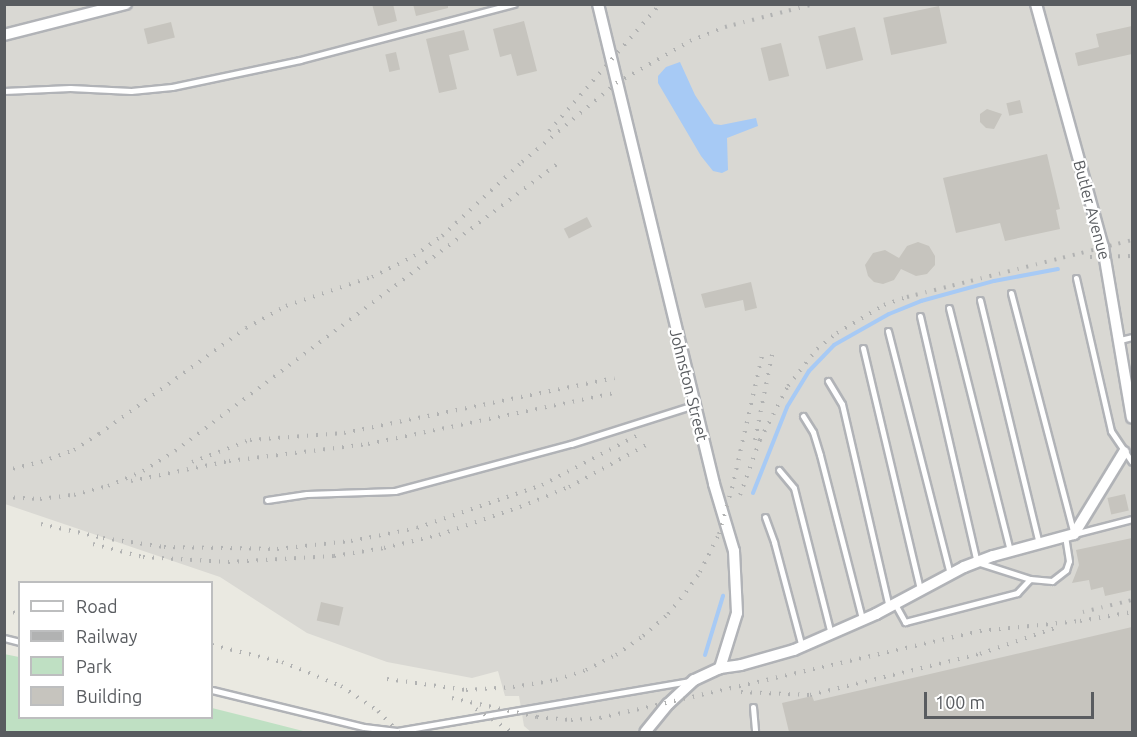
<!DOCTYPE html>
<html>
<head>
<meta charset="utf-8">
<style>
	body { margin:0 }
	#map { position:relative; width:1137px; height:737px; overflow:hidden; background:#eae9e1; font-family:Ubuntu,sans-serif }
	div>[style] { position:absolute }
	.industrial>* { inset:0; background:#d9d8d3 }
	.green>* { inset:0; background:#bfe0c3 }
	.water>* { inset:0; background:#a7caf5 }
	.stream>* { height:4px; margin:-2px; padding:0 2px; transform-origin:2px; border-radius:2px; background:#a7caf5 }
	.building>* { inset:0; background:#c6c4be; transform-origin:0 0 }
	.roads { filter:drop-shadow(2px 0 #b1b3b7) drop-shadow(-2px 0 #b1b3b7) drop-shadow(0 2px #b1b3b7) drop-shadow(0 -2px #b1b3b7) }
	.service>* { height:5px; margin:-2.5px; padding:0 2.5px; transform-origin:2.5px; border-radius:2.5px; background:#fff }
	.minor>* { height:10px; margin:-5px; padding:0 5px; transform-origin:5px; border-radius:5px; background:#fff }
	.rail>* { height:4px; margin-top:-2px; transform-origin:0; background:repeating-linear-gradient(90deg,#b1b2b2 0 1.5px,transparent 0 9.5px) }
	span { translate:-50% -50%; white-space:nowrap; text-align:center; line-height:1.15; -webkit-text-stroke:4.5px #fff; paint-order:stroke }
	.street-label { font-size:16px; color:#595c60 }
	.frame { position:absolute; inset:0; border:6px solid #595c60; pointer-events:none }
	.legend { position:absolute; left:18px; top:581px; width:195px; height:138px; box-sizing:border-box; background:#fff; border:2px solid #bdbebf; margin:0; padding:8px 10px; list-style:none; font-size:18px; color:#595c60 }
	.legend li { display:flex; align-items:center; gap:12px; height:30px }
	.legend b { width:30px; border:2px solid #bdbebf }
	.scale { position:absolute; left:924px; top:692px; width:170px; height:27px; box-sizing:border-box; border:3px solid #595c60; border-top:0; padding-left:8px; font-size:18px; line-height:21px; white-space:nowrap; color:#595c60; -webkit-text-stroke:4px #fff; paint-order:stroke }
</style>
</head>
<body>
<div id="map">
	<div class="industrial">
		<i style="clip-path:polygon(4px 5px,1132px 5px,1132px 732px,531px 732px,524px 726px,519px 696px,505px 696px,498px 671px,472px 678px,387px 662px,307px 633px,220px 577px,5px 504px)"></i>
	</div>
	<div class="green">
		<i style="clip-path:polygon(4px 654px,19px 657px,20px 718px,212px 718px,212px 708px,307px 732px,5px 732px)"></i>
	</div>
	<div class="water">
		<i style="clip-path:polygon(680px 62px,695px 95px,714px 124px,721px 125px,756px 118px,758px 126px,727px 138px,728px 170px,722px 173px,713px 171px,701px 156px,658px 83px,658px 76px,666px 67px)"></i>
	</div>
	<div class="stream">
		<i style="left:753px;top:493px;width:92px;rotate:-68.4deg"></i>
		<i style="left:787px;top:407px;width:42px;rotate:-58.6deg"></i>
		<i style="left:809px;top:371px;width:36px;rotate:-46deg"></i>
		<i style="left:834px;top:345px;width:63px;rotate:-29.4deg"></i>
		<i style="left:889px;top:314px;width:35px;rotate:-22deg"></i>
		<i style="left:921px;top:301px;width:76px;rotate:-15.3deg"></i>
		<i style="left:994px;top:281px;width:65px;rotate:-10.6deg"></i>
		<i style="left:705px;top:655px;width:62px;rotate:-73deg"></i>
	</div>
	<div class="building">
		<i style="clip-path:polygon(372px 4px,393px 4px,397px 21px,378px 26px)"></i>
		<i style="clip-path:polygon(413px 4px,448px 4px,448px 8px,416px 16px)"></i>
		<i style="left:939px;top:6px;width:38px;height:57px;rotate:78deg"></i>
		<i style="clip-path:polygon(524px 21px,537px 71px,517px 76px,511px 54px,500px 57px,493px 29px)"></i>
		<i style="left:171px;top:22px;width:16px;height:28px;rotate:76deg"></i>
		<i style="clip-path:polygon(1132px 26px,1132px 54px,1078px 66px,1075px 53px,1099px 47px,1096px 34px)"></i>
		<i style="left:855px;top:27px;width:34px;height:38px;rotate:76deg"></i>
		<i style="clip-path:polygon(464px 30px,469px 50px,449px 55px,457px 89px,439px 93px,426px 39px)"></i>
		<i style="left:781px;top:43px;width:34px;height:21px;rotate:76deg"></i>
		<i style="left:396px;top:52px;width:18px;height:11px;rotate:77deg"></i>
		<i style="left:1020px;top:100px;width:13px;height:14px;rotate:77deg"></i>
		<i style="clip-path:polygon(987px 109px,1002px 114px,994px 129px,986px 128px,980px 122px,980px 114px)"></i>
		<i style="clip-path:polygon(1047px 154px,1060px 209px,1056px 210px,1060px 229px,1005px 241px,1000px 223px,956px 233px,943px 178px)"></i>
		<i style="left:587px;top:217px;width:11px;height:26px;rotate:63deg"></i>
		<i style="clip-path:polygon(918px 242px,929px 246px,935px 256px,935px 265px,927px 274px,916px 276px,901px 269px,894px 280px,883px 284px,874px 282px,868px 276px,865px 265px,873px 253px,885px 250px,899px 258px,907px 246px)"></i>
		<i style="clip-path:polygon(751px 282px,757px 308px,745px 311px,743px 300px,705px 308px,701px 294px)"></i>
		<i style="left:1125px;top:494px;width:17px;height:18px;rotate:77deg"></i>
		<i style="clip-path:polygon(1132px 538px,1132px 590px,1105px 596px,1103px 587px,1091px 590px,1089px 580px,1072px 583px,1079px 565px,1076px 550px)"></i>
		<i style="left:321px;top:602px;width:23px;height:19px;rotate:13deg"></i>
		<i style="clip-path:polygon(1132px 627px,1132px 732px,789px 732px,782px 703px,812px 696px,814px 701px)"></i>
	</div>
	<div class="roads">
		<div class="service">
			<i style="left:4px;top:91px;width:66px;rotate:-2.6deg"></i>
			<i style="left:70px;top:88px;width:61px;rotate:2.8deg"></i>
			<i style="left:131px;top:91px;width:41px;rotate:-5.6deg"></i>
			<i style="left:172px;top:87px;width:131px;rotate:-11.9deg"></i>
			<i style="left:300px;top:60px;width:221px;rotate:-14.7deg"></i>
			<i style="left:1076px;top:278px;width:157px;rotate:77.1deg"></i>
			<i style="left:1111px;top:431px;width:37px;rotate:56deg"></i>
			<i style="left:1011px;top:293px;width:249px;rotate:75.4deg"></i>
			<i style="left:1074px;top:534px;width:60px;rotate:-14.5deg"></i>
			<i style="left:980px;top:300px;width:250px;rotate:76.4deg"></i>
			<i style="left:949px;top:308px;width:251px;rotate:75.9deg"></i>
			<i style="left:920px;top:316px;width:253px;rotate:77deg"></i>
			<i style="left:977px;top:562px;width:56px;rotate:17.8deg"></i>
			<i style="left:1030px;top:579px;width:22px;rotate:5deg"></i>
			<i style="left:1052px;top:581px;width:18px;rotate:-38deg"></i>
			<i style="left:1066px;top:570px;width:9px;rotate:-72deg"></i>
			<i style="left:1069px;top:561px;width:25px;rotate:-99deg"></i>
			<i style="left:888px;top:331px;width:251px;rotate:75.7deg"></i>
			<i style="left:1120px;top:340px;width:12px;rotate:-14deg"></i>
			<i style="left:863px;top:348px;width:249px;rotate:76.7deg"></i>
			<i style="left:828px;top:381px;width:27px;rotate:59deg"></i>
			<i style="left:842px;top:404px;width:208px;rotate:77deg"></i>
			<i style="left:803px;top:416px;width:19px;rotate:58deg"></i>
			<i style="left:813px;top:432px;width:24px;rotate:73deg"></i>
			<i style="left:820px;top:455px;width:169px;rotate:75.6deg"></i>
			<i style="left:779px;top:470px;width:23px;rotate:50deg"></i>
			<i style="left:794px;top:488px;width:151px;rotate:75.8deg"></i>
			<i style="left:267px;top:500px;width:40px;rotate:-8.5deg"></i>
			<i style="left:307px;top:494px;width:88px;rotate:-2deg"></i>
			<i style="left:395px;top:491px;width:182px;rotate:-15deg"></i>
			<i style="left:571px;top:444px;width:129px;rotate:-17.6deg"></i>
			<i style="left:765px;top:517px;width:27px;rotate:70deg"></i>
			<i style="left:774px;top:542px;width:109px;rotate:75.1deg"></i>
			<i style="left:895px;top:604px;width:21px;rotate:61deg"></i>
			<i style="left:905px;top:622px;width:116px;rotate:-14.5deg"></i>
			<i style="left:1017px;top:593px;width:19px;rotate:-47deg"></i>
			<i style="left:4px;top:638px;width:16px;rotate:14deg"></i>
			<i style="left:212px;top:690px;width:156px;rotate:13.7deg"></i>
			<i style="left:364px;top:727px;width:33px;rotate:7deg"></i>
			<i style="left:397px;top:731px;width:296px;rotate:-9.7deg"></i>
			<i style="left:753px;top:707px;width:25px;rotate:85deg"></i>
		</div>
		<div class="minor">
			<i style="left:598px;top:4px;width:494px;rotate:76.4deg"></i>
			<i style="left:714px;top:484px;width:70px;rotate:73.4deg"></i>
			<i style="left:734px;top:551px;width:62px;rotate:87.2deg"></i>
			<i style="left:737px;top:613px;width:58px;rotate:107.2deg"></i>
			<i style="left:720px;top:668px;width:29px;rotate:155deg"></i>
			<i style="left:694px;top:680px;width:35px;rotate:137deg"></i>
			<i style="left:668px;top:704px;width:36px;rotate:129deg"></i>
			<i style="left:1036px;top:4px;width:252px;rotate:74.6deg"></i>
			<i style="left:1103px;top:247px;width:173px;rotate:80.4deg"></i>
			<i style="left:4px;top:35px;width:126px;rotate:-14.3deg"></i>
			<i style="left:720px;top:668px;width:21px;rotate:-8deg"></i>
			<i style="left:741px;top:665px;width:55px;rotate:-15.8deg"></i>
			<i style="left:794px;top:650px;width:90px;rotate:-23.7deg"></i>
			<i style="left:876px;top:614px;width:100px;rotate:-28.1deg"></i>
			<i style="left:964px;top:567px;width:31px;rotate:-21deg"></i>
			<i style="left:993px;top:556px;width:84px;rotate:-15.2deg"></i>
			<i style="left:1074px;top:534px;width:96px;rotate:-58.6deg"></i>
		</div>
	</div>
	<div class="rail">
		<i style="left:549px;top:131px;width:169px;rotate:-48.8deg"></i>
		<i style="left:1090px;top:257px;width:42px;rotate:-1.4deg"></i>
		<i style="left:755px;top:440px;width:87px;rotate:-78.7deg"></i>
		<i style="left:192px;top:462px;width:62px;rotate:-20.8deg"></i>
		<i style="left:250px;top:440px;width:94px;rotate:-4.3deg"></i>
		<i style="left:344px;top:433px;width:276px;rotate:-11.5deg"></i>
		<i style="left:4px;top:471px;width:38px;rotate:-14deg"></i>
		<i style="left:41px;top:462px;width:35px;rotate:-20deg"></i>
		<i style="left:74px;top:450px;width:30px;rotate:-33deg"></i>
		<i style="left:99px;top:434px;width:181px;rotate:-35.8deg"></i>
		<i style="left:246px;top:328px;width:46px;rotate:-28.8deg"></i>
		<i style="left:286px;top:306px;width:91px;rotate:-18.6deg"></i>
		<i style="left:372px;top:277px;width:47px;rotate:-26.6deg"></i>
		<i style="left:414px;top:256px;width:34px;rotate:-36deg"></i>
		<i style="left:442px;top:236px;width:109px;rotate:-42.8deg"></i>
		<i style="left:522px;top:162px;width:123px;rotate:-40deg"></i>
		<i style="left:616px;top:83px;width:29px;rotate:-29deg"></i>
		<i style="left:641px;top:69px;width:56px;rotate:-29.7deg"></i>
		<i style="left:690px;top:41px;width:38px;rotate:-22deg"></i>
		<i style="left:725px;top:27px;width:92px;rotate:-14.5deg"></i>
		<i style="left:131px;top:481px;width:100px;rotate:-11.5deg"></i>
		<i style="left:229px;top:461px;width:140px;rotate:-7deg"></i>
		<i style="left:368px;top:444px;width:256px;rotate:-11.7deg"></i>
		<i style="left:740px;top:495px;width:59px;rotate:-70deg"></i>
		<i style="left:760px;top:440px;width:61px;rotate:-62.6deg"></i>
		<i style="left:788px;top:386px;width:47px;rotate:-51.9deg"></i>
		<i style="left:817px;top:349px;width:26px;rotate:-39deg"></i>
		<i style="left:837px;top:333px;width:55px;rotate:-30.8deg"></i>
		<i style="left:884px;top:305px;width:24px;rotate:-19deg"></i>
		<i style="left:907px;top:297px;width:232px;rotate:-14.2deg"></i>
		<i style="left:4px;top:497px;width:36px;rotate:3deg"></i>
		<i style="left:40px;top:499px;width:34px;rotate:-7deg"></i>
		<i style="left:74px;top:495px;width:35px;rotate:-15deg"></i>
		<i style="left:108px;top:486px;width:38px;rotate:-23deg"></i>
		<i style="left:143px;top:471px;width:38px;rotate:-32deg"></i>
		<i style="left:175px;top:451px;width:479px;rotate:-36.9deg"></i>
		<i style="left:41px;top:524px;width:64px;rotate:12.7deg"></i>
		<i style="left:103px;top:538px;width:62px;rotate:8.4deg"></i>
		<i style="left:164px;top:547px;width:113px;rotate:1deg"></i>
		<i style="left:277px;top:549px;width:74px;rotate:-6.2deg"></i>
		<i style="left:351px;top:541px;width:67px;rotate:-11.1deg"></i>
		<i style="left:417px;top:528px;width:132px;rotate:-19deg"></i>
		<i style="left:542px;top:485px;width:113px;rotate:-27.5deg"></i>
		<i style="left:93px;top:544px;width:52px;rotate:14.6deg"></i>
		<i style="left:143px;top:557px;width:85px;rotate:3.4deg"></i>
		<i style="left:228px;top:562px;width:106px;rotate:-3.2deg"></i>
		<i style="left:334px;top:556px;width:51px;rotate:-9.1deg"></i>
		<i style="left:384px;top:548px;width:57px;rotate:-13.3deg"></i>
		<i style="left:439px;top:535px;width:86px;rotate:-19.1deg"></i>
		<i style="left:520px;top:507px;width:53px;rotate:-22.2deg"></i>
		<i style="left:569px;top:487px;width:92px;rotate:-28.5deg"></i>
		<i style="left:4px;top:610px;width:16px;rotate:14deg"></i>
		<i style="left:1083px;top:612px;width:50px;rotate:-13.8deg"></i>
		<i style="left:212px;top:645px;width:72px;rotate:13.7deg"></i>
		<i style="left:282px;top:662px;width:64px;rotate:22.1deg"></i>
		<i style="left:341px;top:686px;width:45px;rotate:34deg"></i>
		<i style="left:378px;top:711px;width:29px;rotate:46deg"></i>
		<i style="left:387px;top:679px;width:80px;rotate:7.9deg"></i>
		<i style="left:466px;top:690px;width:47px;rotate:-3.7deg"></i>
		<i style="left:513px;top:687px;width:44px;rotate:-9.2deg"></i>
		<i style="left:556px;top:680px;width:32px;rotate:-18deg"></i>
		<i style="left:586px;top:670px;width:34px;rotate:-27deg"></i>
		<i style="left:616px;top:655px;width:33px;rotate:-35deg"></i>
		<i style="left:643px;top:636px;width:33px;rotate:-41deg"></i>
		<i style="left:668px;top:614px;width:28px;rotate:-51deg"></i>
		<i style="left:686px;top:592px;width:24px;rotate:-55deg"></i>
		<i style="left:700px;top:572px;width:42px;rotate:-63.4deg"></i>
		<i style="left:719px;top:534px;width:48px;rotate:-74.2deg"></i>
		<i style="left:732px;top:488px;width:139px;rotate:-77.2deg"></i>
		<i style="left:741px;top:692px;width:69px;rotate:2.5deg"></i>
		<i style="left:810px;top:695px;width:175px;rotate:-13.6deg"></i>
		<i style="left:980px;top:654px;width:83px;rotate:-19.1deg"></i>
		<i style="left:452px;top:698px;width:87px;rotate:12.6deg"></i>
		<i style="left:537px;top:717px;width:34px;rotate:5deg"></i>
		<i style="left:571px;top:720px;width:29px;rotate:-4deg"></i>
		<i style="left:600px;top:718px;width:390px;rotate:-12.9deg"></i>
		<i style="left:980px;top:631px;width:100px;rotate:-5.7deg"></i>
		<i style="left:1080px;top:621px;width:53px;rotate:-9.8deg"></i>
		<i style="left:476px;top:709px;width:43px;rotate:32.6deg"></i>
	</div>
	<div class="street-label">
		<span style="left:1092px;top:210px;rotate:75deg">Butler Avenue</span>
		<span style="left:689px;top:385px;rotate:76deg">Johnston Street</span>
	</div>
	<div class="frame"></div>
	<ul class="legend">
	<li><b style="height:8px;background:#fff"></b>Road</li>
	<li><b style="height:8px;background:#b1b2b2"></b>Railway</li>
	<li><b style="height:16px;background:#bfe0c3"></b>Park</li>
	<li><b style="height:16px;background:#c6c4be"></b>Building</li>
	</ul>
	<div class="scale">100 m</div>
</div>
</body>
</html>
